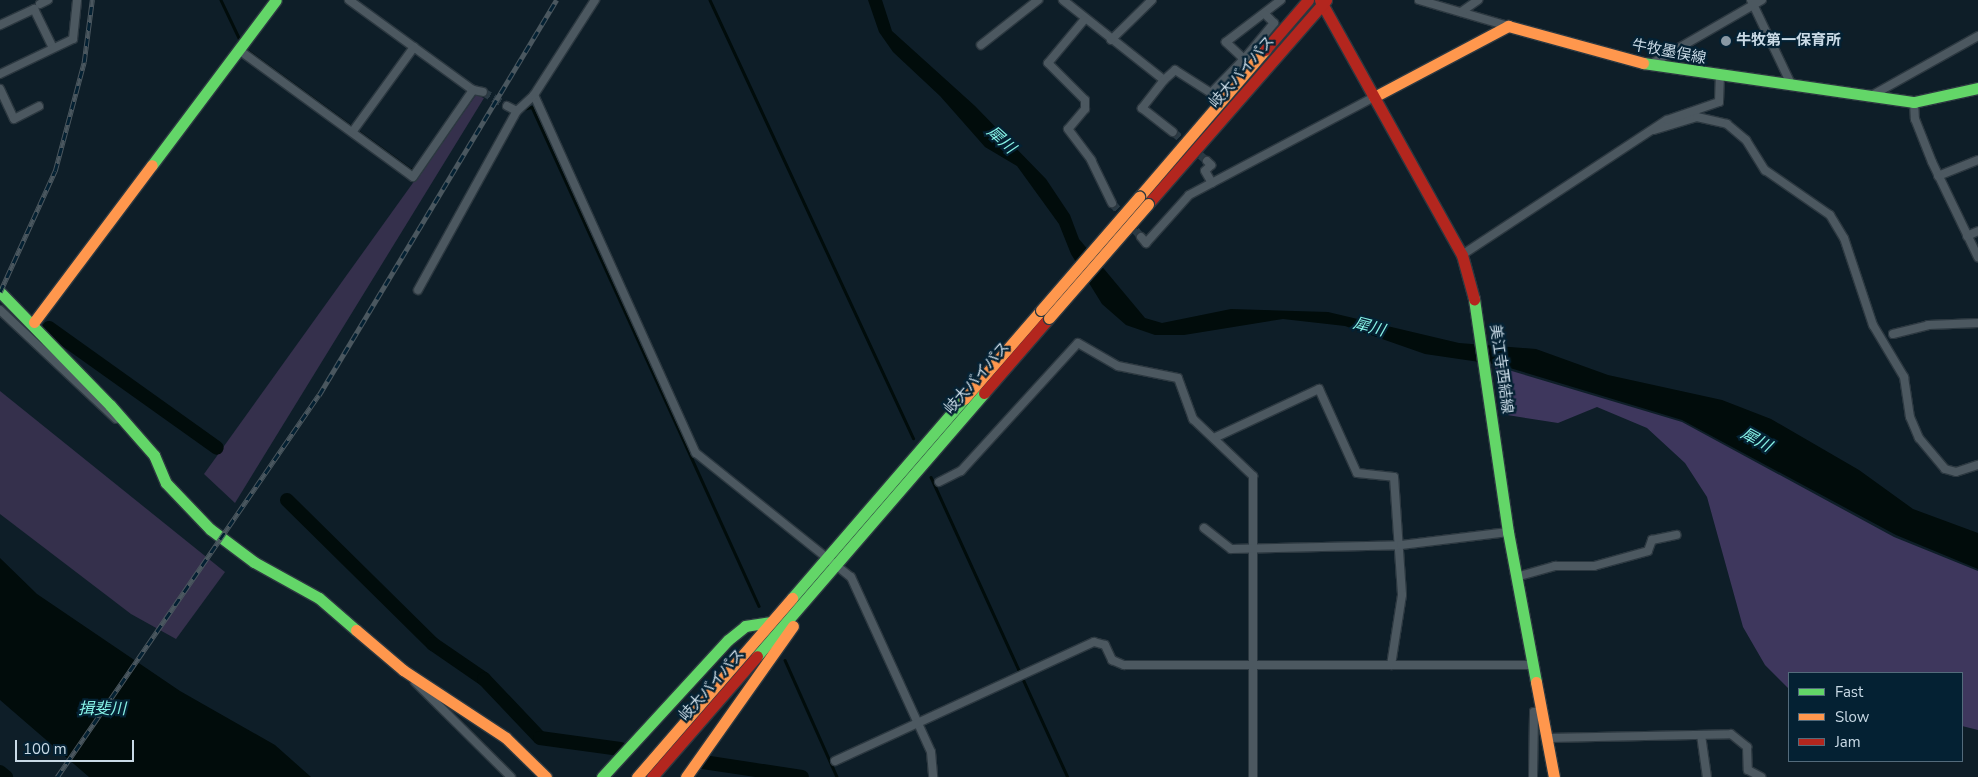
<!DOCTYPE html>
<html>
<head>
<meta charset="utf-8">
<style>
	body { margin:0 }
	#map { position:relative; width:1978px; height:777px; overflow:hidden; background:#0e1e28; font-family:"Nunito Sans","Noto Sans JP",sans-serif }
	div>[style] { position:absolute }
	.green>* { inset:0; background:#35304c }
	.forest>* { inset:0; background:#3e375d }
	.water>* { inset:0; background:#010c0b }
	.stream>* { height:2.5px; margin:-1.25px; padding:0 1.25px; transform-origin:1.25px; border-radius:1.25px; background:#010c0b }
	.river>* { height:14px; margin:-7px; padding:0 7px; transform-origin:7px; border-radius:7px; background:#010c0b }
	.street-tunnel>* { height:8px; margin-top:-4px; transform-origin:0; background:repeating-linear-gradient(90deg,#2a3a44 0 8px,transparent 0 12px) }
	.roads { filter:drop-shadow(1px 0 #2c3840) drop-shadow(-1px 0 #2c3840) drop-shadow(0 1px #2c3840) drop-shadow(0 -1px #2c3840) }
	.street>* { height:8px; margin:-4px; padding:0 4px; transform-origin:4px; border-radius:4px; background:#4c5860 }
	.fast>* { height:11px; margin:-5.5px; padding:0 5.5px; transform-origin:5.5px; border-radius:5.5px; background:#63d668 }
	.slow>* { height:11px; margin:-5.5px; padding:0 5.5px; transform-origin:5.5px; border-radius:5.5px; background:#ff974d }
	.jam>* { height:11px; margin:-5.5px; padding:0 5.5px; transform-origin:5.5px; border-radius:5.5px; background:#b3261e }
	.rail>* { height:4.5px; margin-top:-2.25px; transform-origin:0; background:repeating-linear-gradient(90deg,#042133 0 8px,#4a575f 0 16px); box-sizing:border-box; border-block:1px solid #4a575f }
	.bridges { filter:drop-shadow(1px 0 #2c3840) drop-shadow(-1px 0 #2c3840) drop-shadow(0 1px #2c3840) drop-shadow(0 -1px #2c3840) }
	.slow-bridge>* { height:11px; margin:-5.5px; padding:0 5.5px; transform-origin:5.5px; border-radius:5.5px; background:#ff974d }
	.dots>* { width:14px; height:14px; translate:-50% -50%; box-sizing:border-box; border:2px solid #042133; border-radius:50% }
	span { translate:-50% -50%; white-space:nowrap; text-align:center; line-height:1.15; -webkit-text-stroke:4.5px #042133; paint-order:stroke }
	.poi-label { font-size:15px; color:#c9dae6; font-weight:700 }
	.left { translate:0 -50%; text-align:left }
	.street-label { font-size:15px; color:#c9dae6 }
	.water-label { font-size:16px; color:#87f2e6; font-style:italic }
	.legend { position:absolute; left:1788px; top:672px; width:175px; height:90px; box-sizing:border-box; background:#042133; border:1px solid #536b7b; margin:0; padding:6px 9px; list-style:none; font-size:15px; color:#c9dae6 }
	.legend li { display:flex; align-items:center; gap:10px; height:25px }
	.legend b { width:25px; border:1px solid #536b7b }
	.scale { position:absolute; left:15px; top:740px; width:119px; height:22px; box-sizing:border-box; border:2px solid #c9dae6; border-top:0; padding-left:6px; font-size:15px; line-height:18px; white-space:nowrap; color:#c9dae6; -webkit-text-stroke:4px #042133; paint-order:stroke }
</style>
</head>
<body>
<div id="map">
	<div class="green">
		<i style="clip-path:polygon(476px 95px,484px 98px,235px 503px,204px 474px)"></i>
		<i style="clip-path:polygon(0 391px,225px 572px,176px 639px,131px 614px,0 514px)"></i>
	</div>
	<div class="forest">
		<i style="clip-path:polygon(1495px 366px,1682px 422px,1894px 537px,1978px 571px,1978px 730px,1962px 726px,1962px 673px,1789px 673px,1789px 689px,1765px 665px,1743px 627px,1707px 497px,1685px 463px,1647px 428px,1597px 407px,1558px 423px,1501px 414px)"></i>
	</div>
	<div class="water">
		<i style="clip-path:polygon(868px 0,882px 0,892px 31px,975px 106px,1046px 179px,1070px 215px,1079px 239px,1145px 318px,1162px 323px,1231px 309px,1328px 312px,1459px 343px,1536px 349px,1608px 375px,1722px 400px,1771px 419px,1859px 470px,1913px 509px,1978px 533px,1978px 569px,1896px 535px,1682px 420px,1500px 365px,1425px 354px,1345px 326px,1283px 319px,1184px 335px,1155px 335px,1126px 325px,1102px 304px,1071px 254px,1059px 224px,1017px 166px,985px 147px,940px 96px,893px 52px,879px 32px)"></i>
		<i style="clip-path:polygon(0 558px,37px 594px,180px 691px,275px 745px,311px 777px,89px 777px,0 700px)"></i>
	</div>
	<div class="stream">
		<i style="left:221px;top:0;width:47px;rotate:64.5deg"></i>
		<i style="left:710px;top:0;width:483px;rotate:65.1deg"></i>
		<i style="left:248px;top:51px;width:202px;rotate:36.1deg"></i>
		<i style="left:411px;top:170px;width:6px;rotate:-31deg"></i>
		<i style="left:523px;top:109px;width:9px;rotate:-13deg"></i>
		<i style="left:532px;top:107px;width:548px;rotate:65.54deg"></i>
		<i style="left:931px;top:477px;width:330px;rotate:65.5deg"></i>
		<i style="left:785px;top:660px;width:128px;rotate:66deg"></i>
	</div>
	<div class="river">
		<i style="left:49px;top:328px;width:206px;rotate:35.5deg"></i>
		<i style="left:287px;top:500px;width:205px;rotate:44.6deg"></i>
		<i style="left:433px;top:644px;width:62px;rotate:34.5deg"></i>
		<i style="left:484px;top:679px;width:81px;rotate:46.5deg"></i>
		<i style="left:540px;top:738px;width:81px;rotate:7.8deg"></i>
		<i style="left:703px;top:762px;width:100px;rotate:8.6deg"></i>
		<i style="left:0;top:772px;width:8px;rotate:40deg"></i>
	</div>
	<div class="street-tunnel">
		<i style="left:483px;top:92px;width:28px;rotate:30deg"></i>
		<i style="left:1173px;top:132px;width:45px;rotate:40.5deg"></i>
		<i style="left:1112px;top:203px;width:45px;rotate:49.5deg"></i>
	</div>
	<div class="roads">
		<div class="street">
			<i style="left:349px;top:0;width:153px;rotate:36deg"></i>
			<i style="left:473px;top:90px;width:10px;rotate:11deg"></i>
			<i style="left:1063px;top:0;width:129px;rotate:38.4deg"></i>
			<i style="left:1164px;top:80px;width:15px;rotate:-42deg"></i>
			<i style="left:1175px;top:70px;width:43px;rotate:32.6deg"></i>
			<i style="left:1211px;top:93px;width:47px;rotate:-45.9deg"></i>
			<i style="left:1244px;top:59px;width:25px;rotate:-137deg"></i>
			<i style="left:1226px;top:42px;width:69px;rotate:-37.4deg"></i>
			<i style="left:1419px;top:0;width:93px;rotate:16.3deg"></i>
			<i style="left:1751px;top:0;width:95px;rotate:64.5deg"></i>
			<i style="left:40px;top:4px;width:9px;rotate:-27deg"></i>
			<i style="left:1461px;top:12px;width:21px;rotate:-35deg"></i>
			<i style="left:1084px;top:20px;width:56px;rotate:129.9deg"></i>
			<i style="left:1048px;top:63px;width:52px;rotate:45deg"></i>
			<i style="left:1085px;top:100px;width:9px;rotate:90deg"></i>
			<i style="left:1085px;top:109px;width:26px;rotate:130deg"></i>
			<i style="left:1068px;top:129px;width:39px;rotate:53deg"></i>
			<i style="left:1091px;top:160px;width:48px;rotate:64deg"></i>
			<i style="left:0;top:25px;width:38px;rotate:-25deg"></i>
			<i style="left:34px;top:9px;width:43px;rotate:64deg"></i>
			<i style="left:1111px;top:40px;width:57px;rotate:-44.3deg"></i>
			<i style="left:981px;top:45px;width:73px;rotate:-38.3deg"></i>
			<i style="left:239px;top:50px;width:215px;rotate:36.1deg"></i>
			<i style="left:413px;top:177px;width:106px;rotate:-55.4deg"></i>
			<i style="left:1244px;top:59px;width:47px;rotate:-50.2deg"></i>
			<i style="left:1274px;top:23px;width:13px;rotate:-135deg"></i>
			<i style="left:1651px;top:64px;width:128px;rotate:-30deg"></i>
			<i style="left:0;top:74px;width:81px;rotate:-25.6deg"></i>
			<i style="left:73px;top:39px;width:39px;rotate:-84deg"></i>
			<i style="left:1164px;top:80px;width:36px;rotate:128deg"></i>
			<i style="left:1142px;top:108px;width:39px;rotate:38deg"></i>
			<i style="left:0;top:89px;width:33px;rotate:65deg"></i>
			<i style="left:14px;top:119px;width:28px;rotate:-27deg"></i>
			<i style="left:534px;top:95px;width:393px;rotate:65.7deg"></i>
			<i style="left:696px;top:453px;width:198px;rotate:38.7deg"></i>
			<i style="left:851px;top:577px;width:192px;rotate:65.4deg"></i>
			<i style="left:931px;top:752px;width:25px;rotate:85deg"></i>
			<i style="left:1869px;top:97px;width:125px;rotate:-29.2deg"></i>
			<i style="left:1914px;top:102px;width:17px;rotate:87deg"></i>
			<i style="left:1915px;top:119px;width:46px;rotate:68.4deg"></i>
			<i style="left:1932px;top:162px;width:106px;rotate:64.2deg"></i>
			<i style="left:507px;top:106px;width:11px;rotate:27deg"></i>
			<i style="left:517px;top:111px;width:23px;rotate:-43deg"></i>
			<i style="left:534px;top:95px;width:113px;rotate:-57.3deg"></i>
			<i style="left:1654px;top:130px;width:45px;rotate:-16.8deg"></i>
			<i style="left:1697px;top:117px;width:31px;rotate:13deg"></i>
			<i style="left:1727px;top:124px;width:25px;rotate:40deg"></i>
			<i style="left:1746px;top:140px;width:36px;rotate:58deg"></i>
			<i style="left:1765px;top:170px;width:79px;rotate:34.7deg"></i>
			<i style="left:1830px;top:215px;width:27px;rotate:59deg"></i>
			<i style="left:1844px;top:238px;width:92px;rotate:71.6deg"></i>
			<i style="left:1873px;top:325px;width:61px;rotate:59.2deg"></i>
			<i style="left:1904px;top:377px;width:40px;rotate:81.5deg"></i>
			<i style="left:1910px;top:417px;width:23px;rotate:67deg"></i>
			<i style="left:1919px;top:438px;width:40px;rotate:50deg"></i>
			<i style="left:1945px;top:469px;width:11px;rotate:15deg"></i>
			<i style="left:1956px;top:472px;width:23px;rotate:-18deg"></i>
			<i style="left:353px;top:131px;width:104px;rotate:-54deg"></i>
			<i style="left:1207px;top:161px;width:6px;rotate:45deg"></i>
			<i style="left:1211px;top:165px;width:8px;rotate:135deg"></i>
			<i style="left:1205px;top:171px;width:14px;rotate:60deg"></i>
			<i style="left:1938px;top:176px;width:43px;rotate:-21.8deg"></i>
			<i style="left:1967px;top:236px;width:12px;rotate:-24deg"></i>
			<i style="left:1141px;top:237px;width:8px;rotate:50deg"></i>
			<i style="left:1146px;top:243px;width:64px;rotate:-48.1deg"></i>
			<i style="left:1189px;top:195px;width:209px;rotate:-27.9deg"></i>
			<i style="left:1462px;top:255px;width:245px;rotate:-33.4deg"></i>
			<i style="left:1667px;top:120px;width:55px;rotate:-19.1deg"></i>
			<i style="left:1719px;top:102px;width:26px;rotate:-88deg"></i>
			<i style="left:418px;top:290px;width:205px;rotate:-61.1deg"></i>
			<i style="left:0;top:310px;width:159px;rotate:43.2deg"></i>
			<i style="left:1893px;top:334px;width:36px;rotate:-14deg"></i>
			<i style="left:1928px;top:325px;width:50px;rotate:-2.3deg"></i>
			<i style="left:1214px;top:438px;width:116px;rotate:-25deg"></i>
			<i style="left:1319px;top:389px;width:92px;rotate:65.7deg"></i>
			<i style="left:1357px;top:473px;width:37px;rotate:6deg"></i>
			<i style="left:1394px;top:477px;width:118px;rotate:86.1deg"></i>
			<i style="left:1402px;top:595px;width:71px;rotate:98.9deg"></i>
			<i style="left:939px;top:482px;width:25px;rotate:-27deg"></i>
			<i style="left:961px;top:471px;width:173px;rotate:-47.6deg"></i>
			<i style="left:1078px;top:343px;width:46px;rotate:29.9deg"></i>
			<i style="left:1118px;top:366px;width:61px;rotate:11.3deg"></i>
			<i style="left:1178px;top:378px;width:44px;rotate:69.9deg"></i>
			<i style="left:1193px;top:419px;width:83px;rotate:43.5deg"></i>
			<i style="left:1253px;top:476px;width:301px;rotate:90deg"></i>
			<i style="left:1204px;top:528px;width:34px;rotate:38deg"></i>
			<i style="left:1231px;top:549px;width:170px;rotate:-1.3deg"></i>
			<i style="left:1401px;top:545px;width:108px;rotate:-6.9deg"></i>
			<i style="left:1516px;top:577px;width:41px;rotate:-15.8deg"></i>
			<i style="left:1555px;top:566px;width:39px"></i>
			<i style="left:1594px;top:566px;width:56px;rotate:-15.5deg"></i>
			<i style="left:1648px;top:551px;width:12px;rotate:-70deg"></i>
			<i style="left:1652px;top:540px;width:25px;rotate:-12deg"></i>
			<i style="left:415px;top:682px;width:135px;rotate:44.7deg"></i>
			<i style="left:1701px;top:735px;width:42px;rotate:81.9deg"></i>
			<i style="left:1547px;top:738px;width:184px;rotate:-1.2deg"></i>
			<i style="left:1731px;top:734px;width:21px;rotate:39deg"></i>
			<i style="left:1747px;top:747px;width:23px;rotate:88deg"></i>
			<i style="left:1748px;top:770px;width:15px;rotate:28deg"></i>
			<i style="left:835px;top:761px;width:285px;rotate:-24.7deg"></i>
			<i style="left:1094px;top:642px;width:11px;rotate:15deg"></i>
			<i style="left:1105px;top:645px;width:17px;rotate:65deg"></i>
			<i style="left:1112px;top:660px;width:13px;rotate:23deg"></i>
			<i style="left:1124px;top:665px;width:409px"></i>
			<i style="left:1533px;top:777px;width:65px;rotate:-89.1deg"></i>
			<i style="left:1534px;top:712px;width:8px;rotate:-7deg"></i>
		</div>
		<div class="fast">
			<i style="left:1643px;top:63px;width:274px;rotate:8.2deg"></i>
			<i style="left:1914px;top:102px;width:66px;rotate:-12.3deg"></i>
			<i style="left:152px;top:165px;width:206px;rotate:-53.1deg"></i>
			<i style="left:0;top:292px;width:158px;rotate:45.8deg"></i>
			<i style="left:110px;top:405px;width:67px;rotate:48.7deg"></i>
			<i style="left:154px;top:455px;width:30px;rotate:67deg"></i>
			<i style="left:166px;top:483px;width:64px;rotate:46.3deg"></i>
			<i style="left:210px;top:529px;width:55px;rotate:36.9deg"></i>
			<i style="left:254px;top:562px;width:74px;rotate:29deg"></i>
			<i style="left:319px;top:598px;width:49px;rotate:40.9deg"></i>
			<i style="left:1474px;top:299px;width:235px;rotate:81.7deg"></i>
			<i style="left:1508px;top:532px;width:153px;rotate:79.4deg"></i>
			<i style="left:792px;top:598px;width:263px;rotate:-49.2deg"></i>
			<i style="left:757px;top:656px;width:347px;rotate:-49.2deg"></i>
			<i style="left:602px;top:777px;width:186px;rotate:-47.4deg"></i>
			<i style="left:728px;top:640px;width:22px;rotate:-39deg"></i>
			<i style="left:745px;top:626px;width:25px;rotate:-9deg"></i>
		</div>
		<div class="slow">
			<i style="left:1374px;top:97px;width:152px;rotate:-27.9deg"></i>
			<i style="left:1508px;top:26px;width:140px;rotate:15.3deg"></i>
			<i style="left:1139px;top:197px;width:194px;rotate:-49.4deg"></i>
			<i style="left:34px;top:322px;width:196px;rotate:-53.1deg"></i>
			<i style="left:964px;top:399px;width:118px;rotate:-49.1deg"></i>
			<i style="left:356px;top:630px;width:62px;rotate:40.4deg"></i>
			<i style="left:403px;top:670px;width:123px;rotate:33.4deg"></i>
			<i style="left:506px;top:738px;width:56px;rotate:44.3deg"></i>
			<i style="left:1536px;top:682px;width:97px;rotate:79.3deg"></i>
			<i style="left:637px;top:777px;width:237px;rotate:-49.1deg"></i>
			<i style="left:686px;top:777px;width:185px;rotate:-54.7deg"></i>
		</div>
		<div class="jam">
			<i style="left:1320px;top:0;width:292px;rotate:60.9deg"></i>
			<i style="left:1462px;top:255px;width:46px;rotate:74.7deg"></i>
			<i style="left:1265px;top:50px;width:66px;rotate:-49.3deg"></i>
			<i style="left:1148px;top:204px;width:271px;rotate:-48.9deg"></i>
			<i style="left:984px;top:393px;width:99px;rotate:-49.1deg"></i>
			<i style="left:652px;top:777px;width:160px;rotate:-49deg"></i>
		</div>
	</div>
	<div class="rail">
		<i style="left:0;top:292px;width:133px;rotate:-65.6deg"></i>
		<i style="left:55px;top:171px;width:113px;rotate:-75.1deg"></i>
		<i style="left:84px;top:62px;width:63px;rotate:-82.6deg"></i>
		<i style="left:57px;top:777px;width:463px;rotate:-55.6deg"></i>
		<i style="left:319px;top:395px;width:461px;rotate:-59deg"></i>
	</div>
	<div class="bridges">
		<div class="slow-bridge">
			<i style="left:1041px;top:310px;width:150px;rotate:-49.1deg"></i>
			<i style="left:1049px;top:318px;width:151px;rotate:-49deg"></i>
		</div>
	</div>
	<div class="dots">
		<i style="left:1726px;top:41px;background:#8898a4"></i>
	</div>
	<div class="poi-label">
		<span class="left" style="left:1736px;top:41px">牛牧第一保育所</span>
	</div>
	<div class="street-label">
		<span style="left:1669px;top:52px;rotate:11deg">牛牧墨俣線</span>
		<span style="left:1242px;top:72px;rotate:-49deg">岐大バイパス</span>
		<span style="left:1501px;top:369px;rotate:82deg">美江寺西結線</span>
		<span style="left:977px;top:378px;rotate:-49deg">岐大バイパス</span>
		<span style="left:712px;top:685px;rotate:-49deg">岐大バイパス</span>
	</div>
	<div class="water-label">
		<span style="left:1001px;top:140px;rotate:42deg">犀川</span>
		<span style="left:1369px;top:327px;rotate:15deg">犀川</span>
		<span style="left:1756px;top:440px;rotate:29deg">犀川</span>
		<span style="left:102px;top:709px">揖斐川</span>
	</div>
	<ul class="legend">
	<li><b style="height:6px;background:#63d668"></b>Fast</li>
	<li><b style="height:6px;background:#ff974d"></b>Slow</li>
	<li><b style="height:6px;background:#b3261e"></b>Jam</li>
	</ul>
	<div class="scale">100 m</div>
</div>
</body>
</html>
